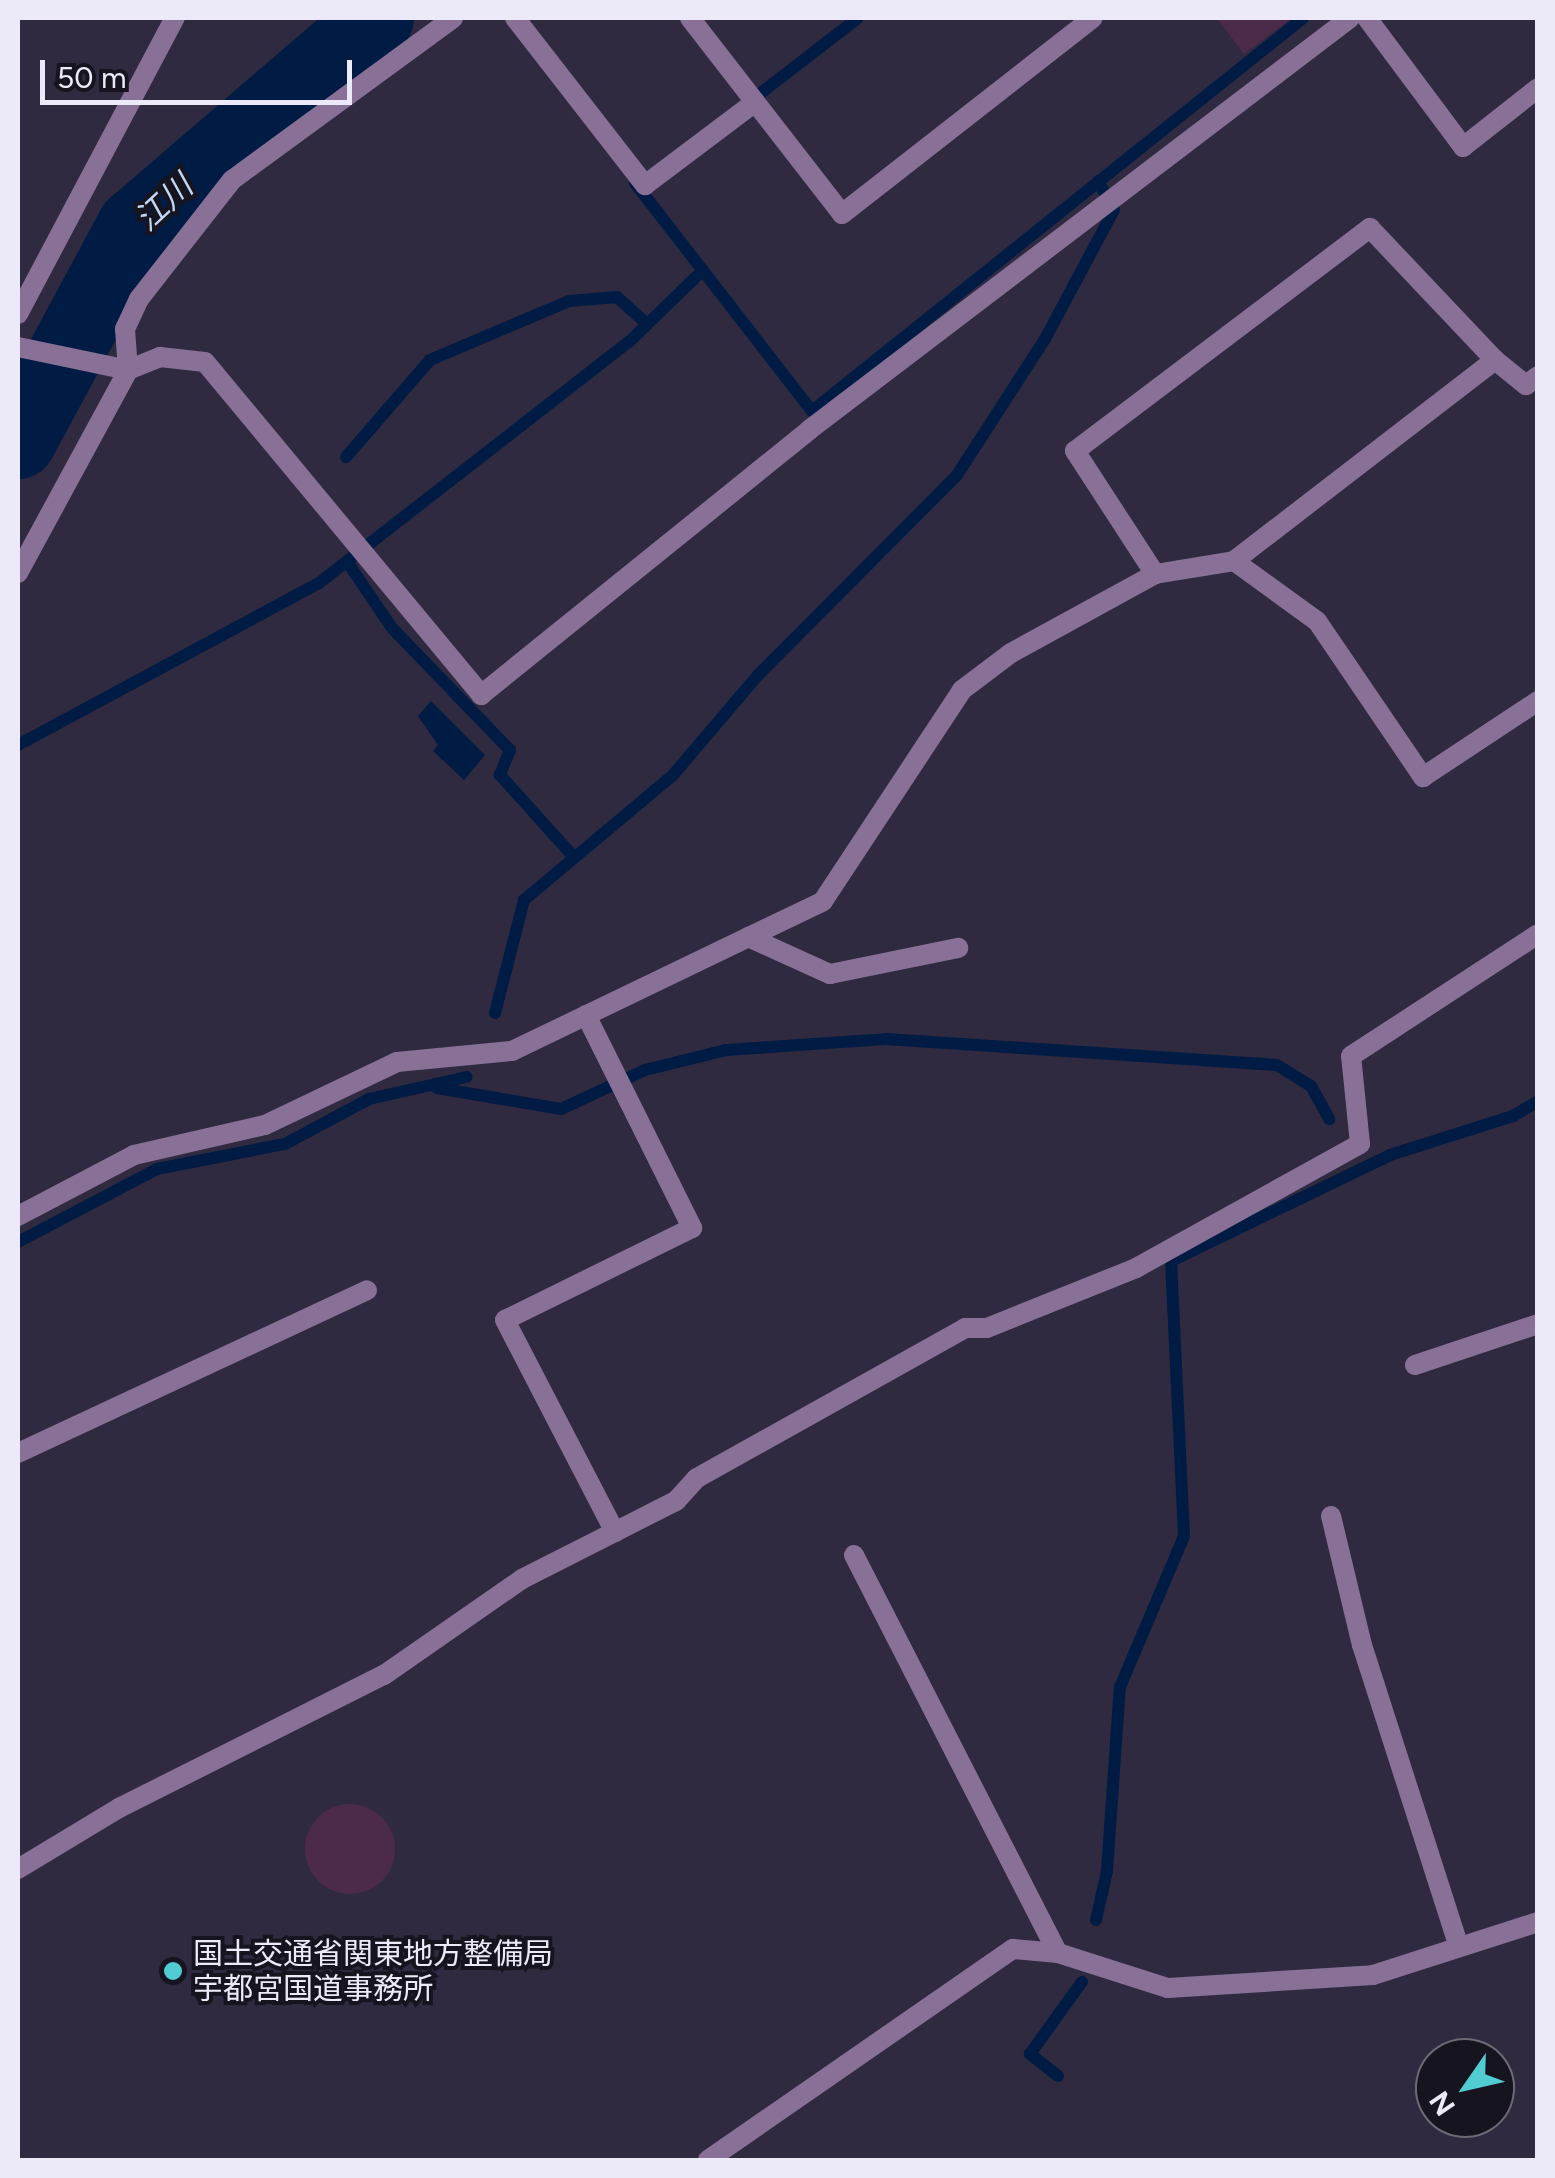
<!DOCTYPE html>
<html>
<head>
<meta charset="utf-8">
<style>
	body { margin:0 }
	#map { position:relative; width:1555px; height:2178px; overflow:hidden; background:#2f2a40; font-family:Figtree,"Noto Sans JP",sans-serif }
	div>[style] { position:absolute }
	.green>* { inset:0; background:#4c2b48 }
	.round { border-radius:50% }
	.water>* { inset:0; background:#001c44 }
	.stream>* { height:12px; margin:-6px; padding:0 6px; transform-origin:6px; border-radius:6px; background:#001c44 }
	.river>* { height:75px; margin:-37.5px; padding:0 37.5px; transform-origin:37.5px; border-radius:37.5px; background:#001c44 }
	.street>* { height:20px; margin:-10px; padding:0 10px; transform-origin:10px; border-radius:10px; background:#887097 }
	.dots>* { width:28px; height:28px; translate:-50% -50%; box-sizing:border-box; border:5px solid #16141f; border-radius:50% }
	span { translate:-50% -50%; white-space:nowrap; text-align:center; line-height:1.15; -webkit-text-stroke:8px #16141f; paint-order:stroke }
	.poi-label { font-size:30px; color:#eceaf9 }
	.left { translate:0 -50%; text-align:left }
	.water-label { font-size:32px; color:#c1d6f2; font-style:italic }
	.frame { position:absolute; inset:0; border:20px solid #eceaf9; pointer-events:none }
	.north { position:absolute; left:1415px; top:2038px; width:100px; height:100px; box-sizing:border-box; background:#16141f; border:2px solid #6c6a76; border-radius:50%; rotate:236deg; font-size:28px; font-weight:700; line-height:40px; text-align:center; color:#eceaf9 }
	.north::after { content:''; display:block; margin:auto; width:35px; height:45px; background:#51ccd2; clip-path:polygon(50% 0,100% 100%,50% 72%,0 100%) }
	.scale { position:absolute; left:40px; top:60px; width:312px; height:45px; box-sizing:border-box; border:5px solid #eceaf9; border-top:0; padding-left:12px; font-size:30px; line-height:35px; white-space:nowrap; color:#eceaf9; -webkit-text-stroke:8px #16141f; paint-order:stroke }
</style>
</head>
<body>
<div id="map">
	<div class="green">
		<i style="clip-path:polygon(1217px 18px,1292px 18px,1244px 54px)"></i>
		<i class="round" style="left:305px;top:1804px;width:90px;height:90px"></i>
	</div>
	<div class="water">
		<i style="clip-path:polygon(431px 701px,485px 755px,464px 780px,433px 751px,438px 745px,418px 716px)"></i>
	</div>
	<div class="stream">
		<i style="left:748px;top:103px;width:139px;rotate:-37.7deg"></i>
		<i style="left:635px;top:183px;width:289px;rotate:52.2deg"></i>
		<i style="left:812px;top:411px;width:629px;rotate:-38.67deg"></i>
		<i style="left:346px;top:457px;width:128px;rotate:-49.1deg"></i>
		<i style="left:430px;top:360px;width:151px;rotate:-23deg"></i>
		<i style="left:569px;top:301px;width:48px;rotate:-4.8deg"></i>
		<i style="left:617px;top:297px;width:40px;rotate:42deg"></i>
		<i style="left:348px;top:563px;width:78px;rotate:55.9deg"></i>
		<i style="left:392px;top:628px;width:170px;rotate:46deg"></i>
		<i style="left:510px;top:750px;width:27px;rotate:112deg"></i>
		<i style="left:500px;top:775px;width:109px;rotate:48deg"></i>
		<i style="left:18px;top:745px;width:342px;rotate:-28.3deg"></i>
		<i style="left:319px;top:583px;width:393px;rotate:-37.9deg"></i>
		<i style="left:629px;top:342px;width:103px;rotate:-44.2deg"></i>
		<i style="left:495px;top:1013px;width:117px;rotate:-75.6deg"></i>
		<i style="left:524px;top:900px;width:194px;rotate:-40deg"></i>
		<i style="left:673px;top:775px;width:133px;rotate:-49.6deg"></i>
		<i style="left:759px;top:674px;width:281px;rotate:-45.1deg"></i>
		<i style="left:957px;top:475px;width:162px;rotate:-57.1deg"></i>
		<i style="left:1045px;top:339px;width:146px;rotate:-61.9deg"></i>
		<i style="left:1114px;top:210px;width:33px;rotate:-119deg"></i>
		<i style="left:437px;top:1088px;width:126px;rotate:9.6deg"></i>
		<i style="left:561px;top:1109px;width:93px;rotate:-24.9deg"></i>
		<i style="left:645px;top:1070px;width:83px;rotate:-13.9deg"></i>
		<i style="left:726px;top:1050px;width:160px;rotate:-3.9deg"></i>
		<i style="left:886px;top:1039px;width:392px;rotate:3.8deg"></i>
		<i style="left:1277px;top:1065px;width:40px;rotate:32deg"></i>
		<i style="left:1311px;top:1086px;width:38px;rotate:61deg"></i>
		<i style="left:18px;top:1242px;width:157px;rotate:-27.7deg"></i>
		<i style="left:157px;top:1169px;width:130px;rotate:-11.1deg"></i>
		<i style="left:285px;top:1144px;width:95px;rotate:-28.2deg"></i>
		<i style="left:369px;top:1099px;width:100px;rotate:-12.7deg"></i>
		<i style="left:1096px;top:1920px;width:50px;rotate:-77.3deg"></i>
		<i style="left:1107px;top:1871px;width:184px;rotate:-86deg"></i>
		<i style="left:1120px;top:1687px;width:164px;rotate:-67deg"></i>
		<i style="left:1184px;top:1536px;width:275px;rotate:-92.7deg"></i>
		<i style="left:1171px;top:1261px;width:243px;rotate:-25.8deg"></i>
		<i style="left:1390px;top:1155px;width:129px;rotate:-17.6deg"></i>
		<i style="left:1513px;top:1116px;width:29px;rotate:-31deg"></i>
		<i style="left:1058px;top:2076px;width:36px;rotate:-142deg"></i>
		<i style="left:1030px;top:2054px;width:89px;rotate:-54.2deg"></i>
	</div>
	<div class="river">
		<i style="left:18px;top:441px;width:244px;rotate:-61.7deg"></i>
		<i style="left:134px;top:226px;width:319px;rotate:-40.7deg"></i>
	</div>
	<div class="street">
		<i style="left:515px;top:18px;width:212px;rotate:52.1deg"></i>
		<i style="left:645px;top:185px;width:138px;rotate:-37deg"></i>
		<i style="left:690px;top:18px;width:248px;rotate:52.2deg"></i>
		<i style="left:842px;top:214px;width:318px;rotate:-38deg"></i>
		<i style="left:1367px;top:18px;width:161px;rotate:53.3deg"></i>
		<i style="left:1463px;top:147px;width:95px;rotate:-38.2deg"></i>
		<i style="left:18px;top:314px;width:335px;rotate:-62.1deg"></i>
		<i style="left:18px;top:347px;width:112px;rotate:11.8deg"></i>
		<i style="left:128px;top:370px;width:35px;rotate:-22deg"></i>
		<i style="left:160px;top:357px;width:45px;rotate:6.3deg"></i>
		<i style="left:205px;top:362px;width:433px;rotate:50.3deg"></i>
		<i style="left:481px;top:695px;width:422px;rotate:-38.9deg"></i>
		<i style="left:809px;top:430px;width:680px;rotate:-37.29deg"></i>
		<i style="left:1495px;top:360px;width:40px;rotate:39deg"></i>
		<i style="left:1526px;top:385px;width:15px;rotate:-37deg"></i>
		<i style="left:18px;top:573px;width:231px;rotate:-61.5deg"></i>
		<i style="left:128px;top:370px;width:41px;rotate:-94.2deg"></i>
		<i style="left:125px;top:329px;width:33px;rotate:-65deg"></i>
		<i style="left:139px;top:299px;width:151px;rotate:-52deg"></i>
		<i style="left:232px;top:180px;width:274px;rotate:-36.2deg"></i>
		<i style="left:1155px;top:574px;width:147px;rotate:-123deg"></i>
		<i style="left:1075px;top:451px;width:370px;rotate:-37.1deg"></i>
		<i style="left:1370px;top:228px;width:182px;rotate:46.6deg"></i>
		<i style="left:1495px;top:360px;width:329px;rotate:142.4deg"></i>
		<i style="left:748px;top:937px;width:90px;rotate:24.3deg"></i>
		<i style="left:830px;top:974px;width:131px;rotate:-11.5deg"></i>
		<i style="left:586px;top:1015px;width:238px;rotate:63.5deg"></i>
		<i style="left:692px;top:1228px;width:208px;rotate:153.8deg"></i>
		<i style="left:505px;top:1320px;width:239px;rotate:62.6deg"></i>
		<i style="left:18px;top:1216px;width:131px;rotate:-27.7deg"></i>
		<i style="left:134px;top:1155px;width:134px;rotate:-12.9deg"></i>
		<i style="left:265px;top:1125px;width:146px;rotate:-25.5deg"></i>
		<i style="left:397px;top:1062px;width:116px;rotate:-5.5deg"></i>
		<i style="left:512px;top:1051px;width:345px;rotate:-25.7deg"></i>
		<i style="left:823px;top:901px;width:253px;rotate:-56.6deg"></i>
		<i style="left:962px;top:690px;width:61px;rotate:-37.1deg"></i>
		<i style="left:1011px;top:653px;width:164px;rotate:-28.7deg"></i>
		<i style="left:1155px;top:574px;width:80px;rotate:-9.3deg"></i>
		<i style="left:1234px;top:561px;width:102px;rotate:35.9deg"></i>
		<i style="left:1317px;top:621px;width:189px;rotate:55.8deg"></i>
		<i style="left:1423px;top:777px;width:138px;rotate:-33.5deg"></i>
		<i style="left:1415px;top:1365px;width:130px;rotate:-18.4deg"></i>
		<i style="left:18px;top:1453px;width:385px;rotate:-25deg"></i>
		<i style="left:1331px;top:1516px;width:133px;rotate:76.5deg"></i>
		<i style="left:1362px;top:1645px;width:317px;rotate:72.2deg"></i>
		<i style="left:854px;top:1555px;width:447px;rotate:62.9deg"></i>
		<i style="left:18px;top:1869px;width:118px;rotate:-31.1deg"></i>
		<i style="left:119px;top:1808px;width:297px;rotate:-26.7deg"></i>
		<i style="left:384px;top:1675px;width:168px;rotate:-34.8deg"></i>
		<i style="left:522px;top:1579px;width:173px;rotate:-26.9deg"></i>
		<i style="left:676px;top:1501px;width:31px;rotate:-48deg"></i>
		<i style="left:697px;top:1478px;width:307px;rotate:-29.2deg"></i>
		<i style="left:965px;top:1328px;width:22px"></i>
		<i style="left:987px;top:1328px;width:161px;rotate:-21.9deg"></i>
		<i style="left:1136px;top:1268px;width:256px;rotate:-29deg"></i>
		<i style="left:1360px;top:1144px;width:88px;rotate:-95.8deg"></i>
		<i style="left:1351px;top:1056px;width:223px;rotate:-33.1deg"></i>
		<i style="left:708px;top:2160px;width:371px;rotate:-34.7deg"></i>
		<i style="left:1013px;top:1949px;width:45px;rotate:5.1deg"></i>
		<i style="left:1058px;top:1953px;width:115px;rotate:17.7deg"></i>
		<i style="left:1168px;top:1988px;width:205px;rotate:-3.6deg"></i>
		<i style="left:1373px;top:1975px;width:173px;rotate:-17.8deg"></i>
	</div>
	<div class="dots">
		<i style="left:173px;top:1971px;background:#51ccd2"></i>
	</div>
	<div class="poi-label">
		<span class="left" style="left:193px;top:1971px">国土交通省関東地方整備局<br>宇都宮国道事務所</span>
	</div>
	<div class="water-label">
		<span style="left:164px;top:203px;rotate:-43deg">江川</span>
	</div>
	<div class="frame"></div>
	<div class="north">N</div>
	<div class="scale">50 m</div>
</div>
</body>
</html>
